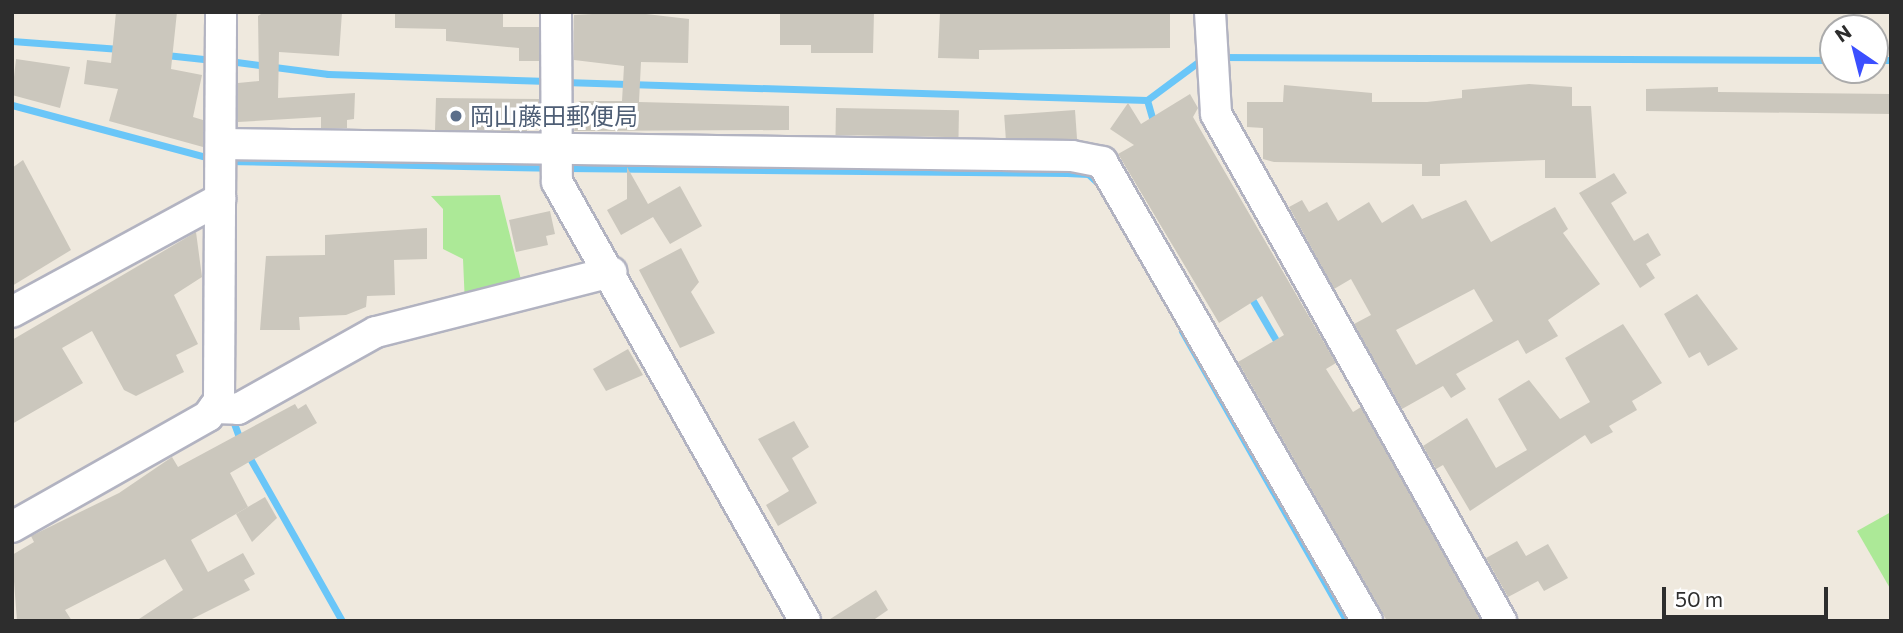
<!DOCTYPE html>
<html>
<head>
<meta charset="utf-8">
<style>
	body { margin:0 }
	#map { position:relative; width:1903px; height:633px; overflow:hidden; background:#efe9de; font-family:Commissioner,"Noto Sans JP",sans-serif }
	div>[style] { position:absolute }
	.green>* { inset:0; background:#ace997 }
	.stream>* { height:7px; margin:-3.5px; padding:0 3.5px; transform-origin:3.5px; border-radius:3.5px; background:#6ac6f8 }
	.building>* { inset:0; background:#cbc7bd; transform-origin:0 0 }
	.roads { filter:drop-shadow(2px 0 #b2b3c1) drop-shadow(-2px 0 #b2b3c1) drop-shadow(0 2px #b2b3c1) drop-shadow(0 -2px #b2b3c1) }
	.minor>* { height:30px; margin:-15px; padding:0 15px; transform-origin:15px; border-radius:15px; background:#fff }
	.dots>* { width:19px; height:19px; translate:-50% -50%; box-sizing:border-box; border:4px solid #fff; border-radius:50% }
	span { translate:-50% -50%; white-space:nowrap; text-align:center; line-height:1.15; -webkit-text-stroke:6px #fff; paint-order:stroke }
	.service-label { font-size:24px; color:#4e5e75 }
	.left { translate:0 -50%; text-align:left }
	.frame { position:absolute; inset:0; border:14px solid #2d2d2d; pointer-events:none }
	.north { position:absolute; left:1819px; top:14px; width:70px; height:70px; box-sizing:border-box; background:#fff; border:2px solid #ababab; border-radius:50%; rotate:325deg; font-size:19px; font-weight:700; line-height:28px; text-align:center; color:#2d2d2d }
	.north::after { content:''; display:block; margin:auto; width:24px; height:32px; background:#3b4fff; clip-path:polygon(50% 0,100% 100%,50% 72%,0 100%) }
	.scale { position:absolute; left:1662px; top:587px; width:166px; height:32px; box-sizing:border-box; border:4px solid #2d2d2d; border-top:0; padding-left:9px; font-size:21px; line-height:24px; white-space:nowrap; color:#2d2d2d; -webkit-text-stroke:5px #fff; paint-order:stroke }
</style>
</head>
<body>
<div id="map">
	<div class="green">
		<i style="clip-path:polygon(500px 195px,523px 288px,465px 305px,463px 259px,443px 249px,443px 209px,431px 196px)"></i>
		<i style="clip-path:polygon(1891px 512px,1891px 590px,1857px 531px)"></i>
	</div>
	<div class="stream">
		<i style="left:12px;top:41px;width:108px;rotate:4.2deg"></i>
		<i style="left:166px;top:55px;width:47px;rotate:6.1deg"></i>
		<i style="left:1221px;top:57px;width:612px;rotate:0.28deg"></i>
		<i style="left:1875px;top:60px;width:16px"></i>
		<i style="left:229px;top:61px;width:100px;rotate:7.5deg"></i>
		<i style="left:328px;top:74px;width:220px;rotate:1.8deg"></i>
		<i style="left:564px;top:82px;width:583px;rotate:1.77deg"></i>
		<i style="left:1147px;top:100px;width:72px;rotate:-36.6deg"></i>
		<i style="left:1147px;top:100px;width:26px;rotate:74deg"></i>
		<i style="left:12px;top:105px;width:209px;rotate:15deg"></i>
		<i style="left:226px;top:161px;width:324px;rotate:1.2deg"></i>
		<i style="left:565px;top:168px;width:502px;rotate:0.57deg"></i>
		<i style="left:1067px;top:173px;width:21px;rotate:3deg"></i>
		<i style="left:1088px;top:174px;width:15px;rotate:42deg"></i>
		<i style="left:1249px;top:294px;width:61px;rotate:59.7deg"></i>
		<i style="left:1182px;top:331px;width:334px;rotate:60.4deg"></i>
		<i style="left:231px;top:415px;width:29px;rotate:70deg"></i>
		<i style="left:247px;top:453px;width:193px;rotate:60.5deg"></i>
	</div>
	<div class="building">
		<i style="clip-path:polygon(116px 12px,177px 12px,171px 69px,202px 75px,193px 117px,203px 120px,203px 147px,109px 121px,118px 89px,84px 84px,87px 60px,111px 63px)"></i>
		<i style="clip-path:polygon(264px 12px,342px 12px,339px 56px,279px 52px,278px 98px,355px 93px,354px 119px,347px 120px,347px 128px,321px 128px,321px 117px,238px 122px,238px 83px,259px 81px,258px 16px)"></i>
		<i style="clip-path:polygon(395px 12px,503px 12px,503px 27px,539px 27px,539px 61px,519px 61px,519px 48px,446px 41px,446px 29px,395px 28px)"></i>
		<i style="clip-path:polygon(629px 12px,689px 19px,688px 63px,641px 62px,639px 102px,789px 106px,789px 130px,574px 131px,579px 101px,622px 101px,624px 66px,574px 60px,574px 15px)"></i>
		<i style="clip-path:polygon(780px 12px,874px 12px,873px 53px,811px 53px,811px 45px,780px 45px)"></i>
		<i style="clip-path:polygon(940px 12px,1170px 12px,1170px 48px,979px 50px,979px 59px,938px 58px)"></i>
		<i style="clip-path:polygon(16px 59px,70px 67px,60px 108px,12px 95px)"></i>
		<i style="clip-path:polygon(1529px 84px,1572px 87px,1572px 106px,1591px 106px,1596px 178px,1545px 178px,1545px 160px,1440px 164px,1440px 176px,1422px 176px,1422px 164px,1274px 162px,1263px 159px,1263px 128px,1247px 127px,1247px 102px,1283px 102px,1284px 85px,1372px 93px,1372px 102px,1427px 102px,1462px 98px,1462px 90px)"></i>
		<i style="clip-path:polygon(1718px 87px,1718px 92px,1891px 94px,1891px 114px,1646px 111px,1646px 89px)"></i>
		<i style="clip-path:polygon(1190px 94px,1198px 108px,1193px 117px,1336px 363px,1326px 369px,1353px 412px,1361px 407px,1481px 621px,1387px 621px,1238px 362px,1284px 335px,1262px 296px,1219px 323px,1118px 154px,1134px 145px,1110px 129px,1128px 103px,1141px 124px)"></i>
		<i style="clip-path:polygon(436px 98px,539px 99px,539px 120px,527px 121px,527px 131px,435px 130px)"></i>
		<i style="left:836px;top:108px;width:123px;height:27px;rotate:1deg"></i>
		<i style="left:1075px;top:110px;width:29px;height:71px;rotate:86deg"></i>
		<i style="clip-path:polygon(23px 160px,71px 250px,12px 286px,12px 168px)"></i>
		<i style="clip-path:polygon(627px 167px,648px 204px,680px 186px,702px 226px,670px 244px,653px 217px,621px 235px,607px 210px,627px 199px)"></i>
		<i style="clip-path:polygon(1614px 173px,1627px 193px,1611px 203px,1634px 241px,1648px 233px,1661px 255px,1646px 264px,1655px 278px,1640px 288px,1579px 193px)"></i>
		<i style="clip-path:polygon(evenodd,1302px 200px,1309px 212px,1327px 202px,1338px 221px,1369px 202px,1382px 223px,1413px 204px,1422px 219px,1466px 200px,1491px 242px,1555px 207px,1568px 229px,1563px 233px,1600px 284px,1548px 320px,1558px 336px,1526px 354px,1518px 340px,1456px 374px,1466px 389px,1451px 398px,1443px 386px,1402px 409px,1354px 324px,1371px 315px,1351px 279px,1334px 289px,1289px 207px,1302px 200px,1474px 289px,1493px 321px,1416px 365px,1396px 330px,1474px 289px)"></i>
		<i style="clip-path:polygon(550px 211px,555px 234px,546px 236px,548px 245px,516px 252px,509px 220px)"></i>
		<i style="clip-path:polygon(427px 228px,427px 259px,394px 260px,395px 295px,367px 296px,366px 307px,346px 315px,299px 317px,300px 330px,260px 330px,266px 256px,325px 255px,325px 235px)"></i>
		<i style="clip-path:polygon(196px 232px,202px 277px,174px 295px,198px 344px,176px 355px,184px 372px,136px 396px,124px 390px,92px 331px,62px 348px,83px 383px,12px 424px,12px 340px)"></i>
		<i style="clip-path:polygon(681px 248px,699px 282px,691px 292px,715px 333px,680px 348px,639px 270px)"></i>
		<i style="clip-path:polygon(1697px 294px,1738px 349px,1708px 366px,1700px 352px,1689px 358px,1664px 314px)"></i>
		<i style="clip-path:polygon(1623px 324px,1662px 383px,1632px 401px,1637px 410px,1609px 426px,1613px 432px,1591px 444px,1585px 435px,1470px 511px,1443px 465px,1436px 469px,1423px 446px,1467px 418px,1496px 468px,1527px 450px,1498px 399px,1529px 380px,1560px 419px,1590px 402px,1565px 358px)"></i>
		<i style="clip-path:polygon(628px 349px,643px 375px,606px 391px,593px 369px)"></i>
		<i style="clip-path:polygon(295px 404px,298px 409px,306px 404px,317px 423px,230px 473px,248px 507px,191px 540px,208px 572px,243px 553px,255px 574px,244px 580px,250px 590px,188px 621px,136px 621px,183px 590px,165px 559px,65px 610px,72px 621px,17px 621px,12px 555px,34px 542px,31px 536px,119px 493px,172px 457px,178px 467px)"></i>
		<i style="clip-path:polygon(794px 421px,809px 447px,792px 458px,817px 503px,778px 526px,766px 505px,789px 491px,758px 439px)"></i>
		<i style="clip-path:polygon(265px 497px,277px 518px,252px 542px,236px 514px)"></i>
		<i style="clip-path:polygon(1517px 541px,1526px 556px,1548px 544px,1568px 578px,1544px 591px,1538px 581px,1508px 597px,1486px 558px)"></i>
		<i style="clip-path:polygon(876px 590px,888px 610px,872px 621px,827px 621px)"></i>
	</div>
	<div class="roads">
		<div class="minor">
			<i style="left:556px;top:12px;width:170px;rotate:89.7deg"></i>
			<i style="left:557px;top:182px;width:504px;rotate:60.54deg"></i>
			<i style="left:1210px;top:12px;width:102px;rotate:86.6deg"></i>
			<i style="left:1216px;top:114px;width:582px;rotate:60.66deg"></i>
			<i style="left:221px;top:144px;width:851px;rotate:0.81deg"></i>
			<i style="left:1072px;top:156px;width:31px;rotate:11deg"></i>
			<i style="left:1102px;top:162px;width:530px;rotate:60deg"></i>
			<i style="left:12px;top:312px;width:237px;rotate:-28.5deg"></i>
			<i style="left:214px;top:408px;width:24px;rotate:2deg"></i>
			<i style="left:238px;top:409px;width:158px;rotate:-29.2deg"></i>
			<i style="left:376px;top:332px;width:243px;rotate:-14.3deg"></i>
			<i style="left:12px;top:527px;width:225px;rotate:-29.5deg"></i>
			<i style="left:208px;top:416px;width:19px;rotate:-54deg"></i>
			<i style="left:219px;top:401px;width:389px;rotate:-89.7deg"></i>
		</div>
	</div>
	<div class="dots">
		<i style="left:456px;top:116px;background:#5c6f8a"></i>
	</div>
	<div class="service-label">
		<span class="left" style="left:470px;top:116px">岡山藤田郵便局</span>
	</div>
	<div class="frame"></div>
	<div class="north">N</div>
	<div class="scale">50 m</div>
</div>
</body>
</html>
